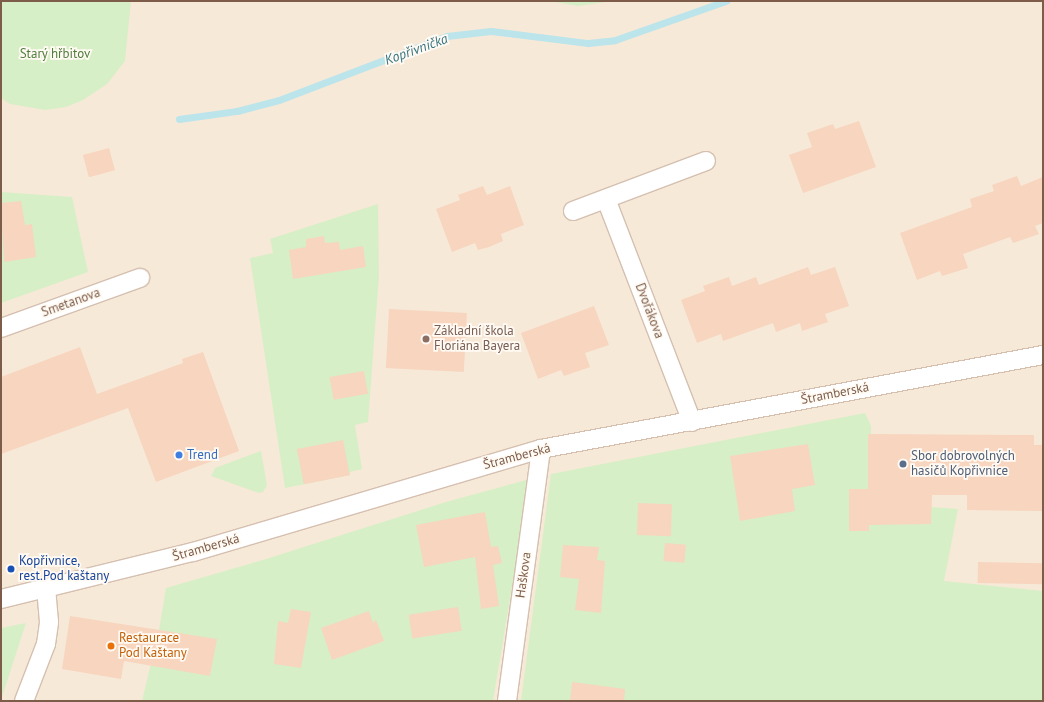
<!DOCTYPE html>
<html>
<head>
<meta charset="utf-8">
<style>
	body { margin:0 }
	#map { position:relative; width:1044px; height:702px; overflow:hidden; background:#fef7ea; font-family:"PT Sans",sans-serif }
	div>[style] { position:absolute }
	.residential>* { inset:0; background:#f7e9d8; transform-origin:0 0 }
	.green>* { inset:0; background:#d7efc6 }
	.stream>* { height:7px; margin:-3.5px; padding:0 3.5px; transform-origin:3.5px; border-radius:3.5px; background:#bce4eb }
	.building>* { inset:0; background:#f7d5bf; transform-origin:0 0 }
	.roads { filter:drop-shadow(1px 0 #d5c0b0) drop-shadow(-1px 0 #d5c0b0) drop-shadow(0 1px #d5c0b0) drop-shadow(0 -1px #d5c0b0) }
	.minor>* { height:18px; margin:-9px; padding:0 9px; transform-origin:9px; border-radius:9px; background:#fff }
	.dots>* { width:11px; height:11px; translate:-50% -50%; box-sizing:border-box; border:2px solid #fffaf3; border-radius:50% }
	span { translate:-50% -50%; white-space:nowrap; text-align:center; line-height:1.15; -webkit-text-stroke:3.5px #fffaf3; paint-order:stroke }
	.park-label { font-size:13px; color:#507e3d }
	.street-label { font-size:13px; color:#7d5c49 }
	.education-label { font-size:13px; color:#785e54 }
	.left { translate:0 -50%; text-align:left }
	.shop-label { font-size:13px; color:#366cbe }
	.service-label { font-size:13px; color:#4e5e75 }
	.transit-label { font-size:13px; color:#164399 }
	.food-label { font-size:13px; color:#c56008 }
	.water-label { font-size:14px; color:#3a7783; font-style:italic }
	.frame { position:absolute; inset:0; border:2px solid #7d5c49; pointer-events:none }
</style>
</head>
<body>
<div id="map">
	<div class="residential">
		<i style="left:1px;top:1px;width:1042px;height:700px"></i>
	</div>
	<div class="green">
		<i style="clip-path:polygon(1px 1px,131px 1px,125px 61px,107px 84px,83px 100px,66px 107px,45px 110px,10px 104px,1px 98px)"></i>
		<i style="clip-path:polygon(549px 1px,613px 1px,578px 6px)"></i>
		<i style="clip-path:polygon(1px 192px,72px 197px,88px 272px,1px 303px)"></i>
		<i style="clip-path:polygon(378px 204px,379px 275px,368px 422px,355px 425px,362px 469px,350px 472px,350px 475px,285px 488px,250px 258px,273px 253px,270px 239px)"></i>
		<i style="clip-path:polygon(865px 413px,871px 426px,871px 434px,869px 434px,931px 507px,958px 509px,944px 581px,1043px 591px,1043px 701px,521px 701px,551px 474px)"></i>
		<i style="clip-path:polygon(261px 451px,267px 485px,263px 492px,259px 493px,211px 476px,215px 468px)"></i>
		<i style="clip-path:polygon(530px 479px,493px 701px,142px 701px,159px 630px,166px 588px,266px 559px,446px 502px)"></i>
		<i style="clip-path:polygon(26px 623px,1px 700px,1px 628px)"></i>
	</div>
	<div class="stream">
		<i style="left:179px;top:119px;width:59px;rotate:-7.9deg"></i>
		<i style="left:237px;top:111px;width:43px;rotate:-14.7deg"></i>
		<i style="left:279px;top:100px;width:180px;rotate:-20.9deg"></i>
		<i style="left:447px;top:36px;width:44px;rotate:-6.5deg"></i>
		<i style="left:491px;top:31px;width:98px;rotate:7.1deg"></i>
		<i style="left:588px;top:43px;width:27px;rotate:-6deg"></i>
		<i style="left:615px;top:40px;width:118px;rotate:-19.4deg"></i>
	</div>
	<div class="building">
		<i style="clip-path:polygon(859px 121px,876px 167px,803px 193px,789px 155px,812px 147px,807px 133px,833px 124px,835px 129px)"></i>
		<i style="left:109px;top:148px;width:23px;height:27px;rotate:75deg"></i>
		<i style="clip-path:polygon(1017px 176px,1021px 186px,1043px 177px,1043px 223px,1035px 226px,1039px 234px,1013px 243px,1010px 237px,963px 254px,968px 268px,942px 276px,940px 271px,917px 280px,900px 233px,972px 207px,970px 199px,994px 191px,992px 185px)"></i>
		<i style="clip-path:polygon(483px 186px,487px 195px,510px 186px,524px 225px,501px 234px,503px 241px,489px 247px,478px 250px,475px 243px,452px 252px,436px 209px,460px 200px,458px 195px)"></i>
		<i style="clip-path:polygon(21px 201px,25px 225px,32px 224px,36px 257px,4px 262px,1px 203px)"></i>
		<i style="clip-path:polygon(324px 236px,325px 243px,339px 242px,340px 250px,363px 246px,366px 267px,293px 279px,289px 250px,306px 247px,306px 239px)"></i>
		<i style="clip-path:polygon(808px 267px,811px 275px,835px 267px,849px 306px,825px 314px,828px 322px,802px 331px,800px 323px,776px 332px,773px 323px,723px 341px,721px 334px,697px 343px,681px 300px,705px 291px,703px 286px,729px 277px,732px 286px,756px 277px,759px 285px)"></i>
		<i style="clip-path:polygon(594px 306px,609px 345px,585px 353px,590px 367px,564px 376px,561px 370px,538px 379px,521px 333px)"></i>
		<i style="left:389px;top:309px;width:78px;height:59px;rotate:3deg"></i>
		<i style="clip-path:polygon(80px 347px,97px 394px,183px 363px,182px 359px,203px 352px,239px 451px,156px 482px,128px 408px,1px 454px,1px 377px)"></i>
		<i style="left:364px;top:371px;width:23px;height:35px;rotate:80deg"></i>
		<i style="clip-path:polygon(868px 434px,1034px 435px,1034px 445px,1043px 445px,1043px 511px,967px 510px,967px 495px,932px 495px,931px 524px,869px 525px,869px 531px,849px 531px,849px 489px,868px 489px)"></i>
		<i style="left:343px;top:440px;width:36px;height:47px;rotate:79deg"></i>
		<i style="clip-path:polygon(808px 444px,815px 485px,792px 489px,795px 511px,740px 521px,730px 456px)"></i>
		<i style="left:638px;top:503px;width:34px;height:32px;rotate:2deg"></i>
		<i style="clip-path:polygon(485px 512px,491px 547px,498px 546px,502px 563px,493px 565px,499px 606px,481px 609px,475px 557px,424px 567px,416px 525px)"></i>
		<i style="left:665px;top:543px;width:21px;height:18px;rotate:5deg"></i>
		<i style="clip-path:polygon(563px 545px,599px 547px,597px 560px,605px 561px,601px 613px,575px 610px,579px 579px,560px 577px)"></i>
		<i style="left:978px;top:562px;width:65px;height:21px;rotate:1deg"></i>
		<i style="left:458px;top:607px;width:24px;height:50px;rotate:81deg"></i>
		<i style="clip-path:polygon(291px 609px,311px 612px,301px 668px,274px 664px,278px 621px,288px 623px)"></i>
		<i style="clip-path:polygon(369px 611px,373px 623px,376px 620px,384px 641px,332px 660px,321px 628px)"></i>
		<i style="clip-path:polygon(70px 616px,217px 639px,210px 676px,124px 661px,121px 679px,62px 669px)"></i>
		<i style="clip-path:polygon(572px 682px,625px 689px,624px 701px,570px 701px)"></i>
	</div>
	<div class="roads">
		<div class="minor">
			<i style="left:606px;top:199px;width:239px;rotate:68.9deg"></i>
			<i style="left:573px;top:211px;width:142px;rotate:-20.6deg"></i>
			<i style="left:1px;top:328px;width:148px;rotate:-19.8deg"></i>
			<i style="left:1px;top:599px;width:198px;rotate:-13.8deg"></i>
			<i style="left:193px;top:552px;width:363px;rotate:-16.5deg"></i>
			<i style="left:541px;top:449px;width:511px;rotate:-10.61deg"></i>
			<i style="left:24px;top:701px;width:61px;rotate:-68.9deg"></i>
			<i style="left:46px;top:644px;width:22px;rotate:-82deg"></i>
			<i style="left:49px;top:622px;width:32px;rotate:-95deg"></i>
			<i style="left:507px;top:701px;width:254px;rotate:-82.3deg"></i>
		</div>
	</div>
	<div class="dots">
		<i style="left:426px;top:339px;background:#8d6e63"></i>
		<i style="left:179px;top:455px;background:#3f7fe0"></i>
		<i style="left:903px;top:464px;background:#5c6f8a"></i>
		<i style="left:11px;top:569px;background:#1a4fb4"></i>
		<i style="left:111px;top:646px;background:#e8710a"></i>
	</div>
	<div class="park-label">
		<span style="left:55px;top:54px">Starý hřbitov</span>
	</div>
	<div class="street-label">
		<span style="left:71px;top:303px;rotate:-20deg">Smetanova</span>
		<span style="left:649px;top:311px;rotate:69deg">Dvořákova</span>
		<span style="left:835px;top:394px;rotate:-11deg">Štramberská</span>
		<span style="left:517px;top:457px;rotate:-15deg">Štramberská</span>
		<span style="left:206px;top:548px;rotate:-16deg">Štramberská</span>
		<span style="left:524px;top:575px;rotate:-82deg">Haškova</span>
	</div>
	<div class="education-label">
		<span class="left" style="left:434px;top:339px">Základní škola<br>Floriána Bayera</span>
	</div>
	<div class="shop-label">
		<span class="left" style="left:187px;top:455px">Trend</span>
	</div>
	<div class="service-label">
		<span class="left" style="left:911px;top:464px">Sbor dobrovolných<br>hasičů Kopřivnice</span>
	</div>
	<div class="transit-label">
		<span class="left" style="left:19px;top:569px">Kopřivnice,<br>rest.Pod kaštany</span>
	</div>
	<div class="food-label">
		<span class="left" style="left:119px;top:646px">Restaurace<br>Pod Kaštany</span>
	</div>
	<div class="water-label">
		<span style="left:416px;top:49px;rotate:-20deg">Kopřivnička</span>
	</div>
	<div class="frame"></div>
</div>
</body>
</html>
